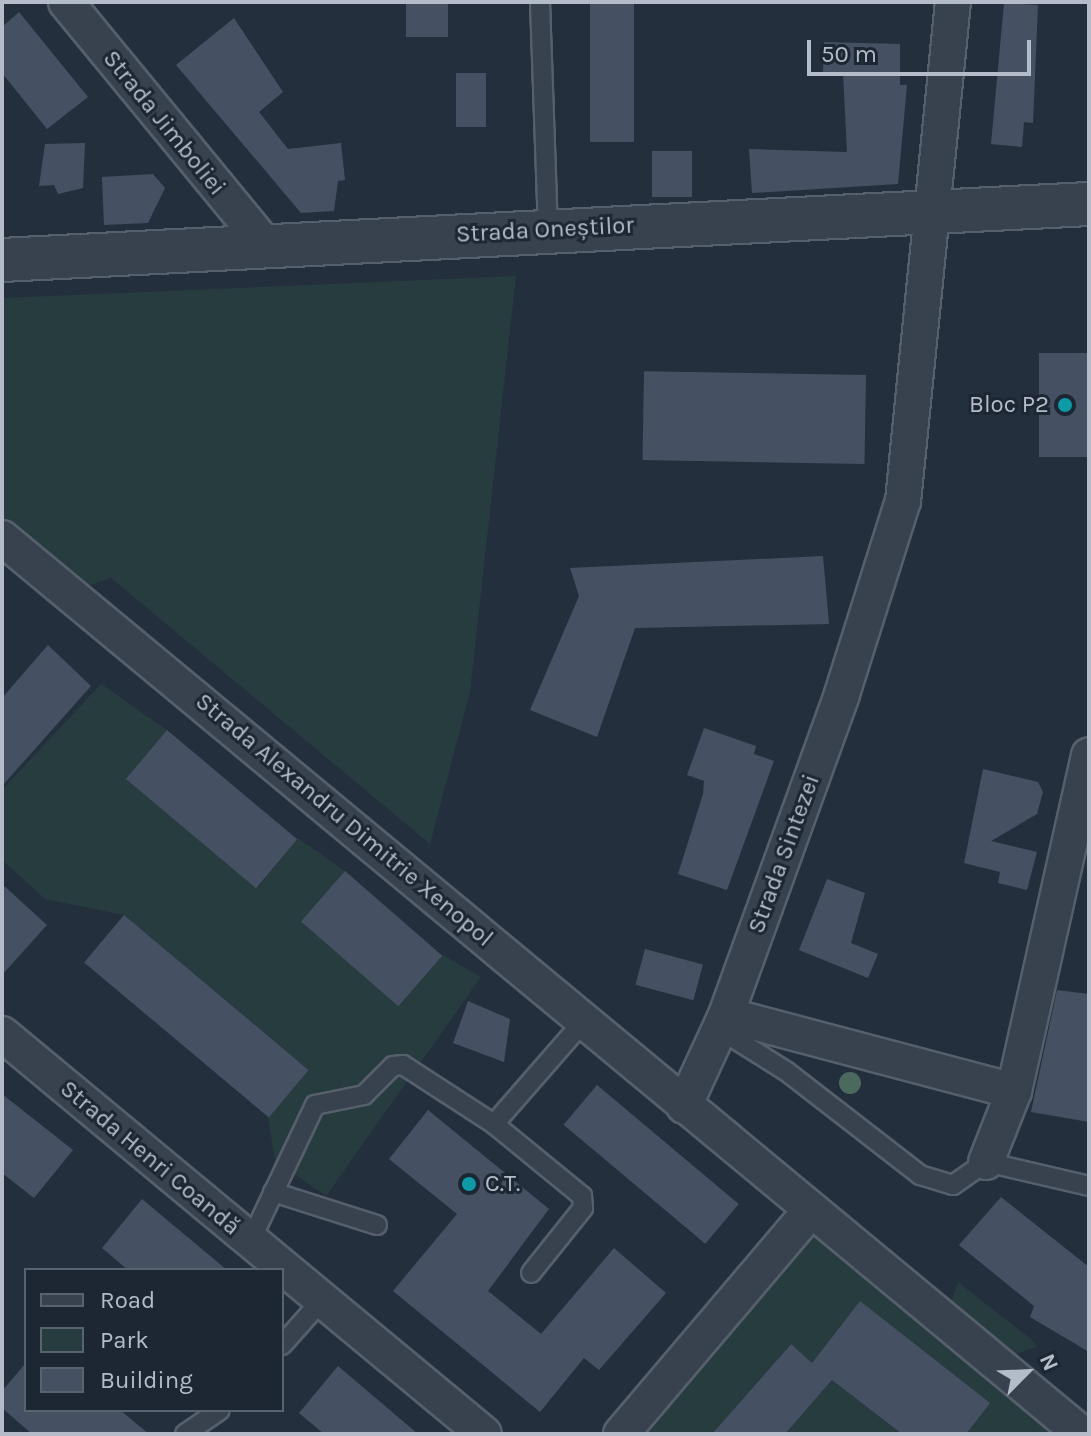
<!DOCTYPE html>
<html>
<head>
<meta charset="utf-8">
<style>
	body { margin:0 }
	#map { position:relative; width:1091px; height:1436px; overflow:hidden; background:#242f3e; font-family:Karla,sans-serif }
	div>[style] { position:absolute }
	.green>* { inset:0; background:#263c3f }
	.building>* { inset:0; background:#455162; transform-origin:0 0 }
	.roads { filter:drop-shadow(2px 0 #565f6c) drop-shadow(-2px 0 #565f6c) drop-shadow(0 2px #565f6c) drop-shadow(0 -2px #565f6c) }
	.service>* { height:18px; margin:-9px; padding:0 9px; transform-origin:9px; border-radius:9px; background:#38414e }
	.minor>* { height:34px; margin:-17px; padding:0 17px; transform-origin:17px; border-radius:17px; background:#38414e }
	.tertiary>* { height:42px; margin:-21px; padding:0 21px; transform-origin:21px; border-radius:21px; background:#38414e }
	.trees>* { width:22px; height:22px; margin:-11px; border-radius:50%; background:#4b6a5d }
	.dots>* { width:22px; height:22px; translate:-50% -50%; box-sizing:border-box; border:4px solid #1d2633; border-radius:50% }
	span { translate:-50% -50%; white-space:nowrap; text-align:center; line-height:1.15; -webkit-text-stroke:6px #1d2633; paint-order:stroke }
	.street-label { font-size:24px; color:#b4bcc9 }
	.poi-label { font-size:24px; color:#b4bcc9 }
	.right { translate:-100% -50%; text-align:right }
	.left { translate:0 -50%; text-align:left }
	.frame { position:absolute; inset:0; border:4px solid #b4bcc9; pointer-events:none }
	.legend { position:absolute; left:24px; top:1268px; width:260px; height:144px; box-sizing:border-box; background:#1d2633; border:2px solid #59626f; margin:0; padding:10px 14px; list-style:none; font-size:24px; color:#b4bcc9 }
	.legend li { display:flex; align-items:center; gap:16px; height:40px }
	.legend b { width:40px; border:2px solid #59626f }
	.north { position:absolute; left:987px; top:1332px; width:80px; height:80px; -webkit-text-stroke:6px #1d2633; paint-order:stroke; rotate:66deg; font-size:22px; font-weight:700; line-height:32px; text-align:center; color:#b4bcc9 }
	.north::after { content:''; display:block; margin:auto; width:28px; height:36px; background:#b4bcc9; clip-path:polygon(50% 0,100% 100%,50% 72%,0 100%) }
	.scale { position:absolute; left:807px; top:40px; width:224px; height:36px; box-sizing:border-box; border:4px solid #b4bcc9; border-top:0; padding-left:10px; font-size:24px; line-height:28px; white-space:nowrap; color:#b4bcc9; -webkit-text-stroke:6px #1d2633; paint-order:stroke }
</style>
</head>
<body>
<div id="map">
	<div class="green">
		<i style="clip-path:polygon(516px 276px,470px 692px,430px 844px,111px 578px,81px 588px,2px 529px,2px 298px)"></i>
		<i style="clip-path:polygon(101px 684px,167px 730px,127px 780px,258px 887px,298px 838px,345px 871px,400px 1005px,443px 955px,481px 977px,326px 1196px,275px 1160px,268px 1117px,308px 1069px,124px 915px,45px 899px,2px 860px,2px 790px)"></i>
		<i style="clip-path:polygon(811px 1210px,1082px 1434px,966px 1434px,860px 1301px,812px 1363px,790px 1344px,719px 1426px,727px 1434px,621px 1434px)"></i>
		<i style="clip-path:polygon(958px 1282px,1032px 1340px,1037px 1347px,1006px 1357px,949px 1307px)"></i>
		<i style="clip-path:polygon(832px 1380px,902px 1434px,785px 1434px)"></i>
	</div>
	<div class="building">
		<i style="left:406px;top:2px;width:42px;height:35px"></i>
		<i style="left:590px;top:2px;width:44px;height:140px"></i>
		<i style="clip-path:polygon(1004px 3px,1038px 5px,1033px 123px,1024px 122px,1022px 147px,991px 144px)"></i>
		<i style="clip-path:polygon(19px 12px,88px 97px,47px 129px,2px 73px,2px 27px)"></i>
		<i style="clip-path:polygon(234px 18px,283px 92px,259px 112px,288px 149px,341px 143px,345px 180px,338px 181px,334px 211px,301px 213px,176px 65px)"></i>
		<i style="clip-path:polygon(824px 42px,900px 44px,900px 85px,907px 85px,898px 184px,752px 193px,749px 149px,847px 152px,843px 73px,823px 72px)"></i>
		<i style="left:456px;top:73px;width:30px;height:54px"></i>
		<i style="clip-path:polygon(85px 143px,83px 188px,58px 194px,54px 185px,39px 186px,45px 144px)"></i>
		<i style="left:652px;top:151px;width:40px;height:46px"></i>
		<i style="clip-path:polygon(153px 174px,165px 188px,148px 223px,104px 225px,102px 177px)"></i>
		<i style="left:1089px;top:353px;width:104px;height:50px;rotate:90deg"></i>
		<i style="left:866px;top:375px;width:89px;height:222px;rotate:91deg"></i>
		<i style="clip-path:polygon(823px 556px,829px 624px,635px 628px,597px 737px,530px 710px,579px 596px,570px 568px)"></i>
		<i style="clip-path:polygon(48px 645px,91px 686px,2px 786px,2px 698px)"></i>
		<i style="clip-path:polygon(704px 728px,756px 746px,754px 754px,774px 761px,727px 890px,678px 874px,703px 794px,704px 781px,687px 775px)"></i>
		<i style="left:167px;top:730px;width:170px;height:64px;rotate:40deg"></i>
		<i style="clip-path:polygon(983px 769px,1038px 782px,1043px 792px,1037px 814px,991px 841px,1037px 852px,1027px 890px,998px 883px,1000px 872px,964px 863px)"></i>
		<i style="left:345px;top:871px;width:129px;height:67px;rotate:41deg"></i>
		<i style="clip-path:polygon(827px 879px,865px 893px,851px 943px,878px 954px,868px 978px,799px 950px)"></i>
		<i style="clip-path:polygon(2px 884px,47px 925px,2px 975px)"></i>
		<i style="left:124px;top:915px;width:241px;height:62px;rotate:40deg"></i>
		<i style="left:645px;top:949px;width:60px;height:37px;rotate:15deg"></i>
		<i style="clip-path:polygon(1057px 990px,1089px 994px,1089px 1122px,1031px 1112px)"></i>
		<i style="clip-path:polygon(468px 1001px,510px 1019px,504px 1062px,453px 1043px)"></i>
		<i style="left:597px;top:1085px;width:185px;height:52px;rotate:40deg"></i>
		<i style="clip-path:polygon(2px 1094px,73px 1150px,34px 1198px,2px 1173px)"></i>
		<i style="clip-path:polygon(428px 1110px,549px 1209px,488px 1291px,541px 1334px,614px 1248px,666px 1293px,599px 1370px,584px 1358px,540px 1412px,393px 1291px,457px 1214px,389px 1159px)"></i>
		<i style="clip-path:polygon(1001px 1197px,1089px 1267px,1089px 1352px,1030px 1317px,1034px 1306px,959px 1245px)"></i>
		<i style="clip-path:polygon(142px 1199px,227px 1270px,128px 1270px,102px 1248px)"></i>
		<i style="clip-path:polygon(860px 1301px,990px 1403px,966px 1434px,902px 1434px,832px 1380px,785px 1434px,712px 1434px,791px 1344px,812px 1363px)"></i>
		<i style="clip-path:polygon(26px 1363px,26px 1410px,120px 1410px,149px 1434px,32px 1434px,2px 1408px,2px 1391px)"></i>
		<i style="clip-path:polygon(338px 1366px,418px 1434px,324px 1434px,299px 1413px)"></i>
	</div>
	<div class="roads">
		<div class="service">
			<i style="left:540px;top:2px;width:228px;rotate:88deg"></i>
			<i style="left:719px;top:1029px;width:79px;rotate:32.1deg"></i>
			<i style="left:786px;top:1071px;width:170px;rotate:37.8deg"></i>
			<i style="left:920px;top:1175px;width:34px;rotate:17deg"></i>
			<i style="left:953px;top:1185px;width:40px;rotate:-34.9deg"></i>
			<i style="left:986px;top:1162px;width:106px;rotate:13.1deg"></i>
			<i style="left:494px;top:1124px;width:134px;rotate:-48.9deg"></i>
			<i style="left:273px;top:1192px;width:109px;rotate:17.6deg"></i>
			<i style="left:250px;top:1242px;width:152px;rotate:-64.6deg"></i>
			<i style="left:315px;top:1105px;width:50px;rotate:-11.5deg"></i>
			<i style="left:364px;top:1095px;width:41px;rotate:-45deg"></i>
			<i style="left:393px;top:1066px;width:10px;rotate:-6deg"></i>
			<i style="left:403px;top:1065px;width:108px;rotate:33deg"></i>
			<i style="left:494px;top:1124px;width:114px;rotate:39.3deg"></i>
			<i style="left:582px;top:1196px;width:12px;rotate:85deg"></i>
			<i style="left:583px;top:1208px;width:83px;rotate:128.7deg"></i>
			<i style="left:282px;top:1345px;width:59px;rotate:-48.4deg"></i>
			<i style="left:185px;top:1434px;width:42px;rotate:-34.4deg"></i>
		</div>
		<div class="minor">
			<i style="left:66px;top:2px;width:312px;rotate:50.6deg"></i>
			<i style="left:2px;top:538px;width:1403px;rotate:39.68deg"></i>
			<i style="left:726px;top:1015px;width:341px;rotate:-70.1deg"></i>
			<i style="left:842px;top:694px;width:202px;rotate:-72.5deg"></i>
			<i style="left:903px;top:501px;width:501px;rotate:-84.28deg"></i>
			<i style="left:2px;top:1034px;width:626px;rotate:39.69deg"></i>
			<i style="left:684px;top:1106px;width:100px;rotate:-65.2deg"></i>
			<i style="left:726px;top:1015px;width:298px;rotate:14.8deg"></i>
			<i style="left:986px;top:1162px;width:76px;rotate:-68.5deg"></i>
			<i style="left:1014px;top:1091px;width:344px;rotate:-77.4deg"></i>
			<i style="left:621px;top:1434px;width:294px;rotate:-49.7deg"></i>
		</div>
		<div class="tertiary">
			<i style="left:2px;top:260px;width:1088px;rotate:-2.95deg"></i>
		</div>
	</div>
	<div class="trees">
		<i style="left:850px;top:1083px"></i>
	</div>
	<div class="dots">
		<i style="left:1065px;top:405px;background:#0f9aa8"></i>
		<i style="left:469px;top:1184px;background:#0f9aa8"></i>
	</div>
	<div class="street-label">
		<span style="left:164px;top:123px;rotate:51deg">Strada Jimboliei</span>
		<span style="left:545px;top:230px;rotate:-3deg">Strada Oneștilor</span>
		<span style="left:344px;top:820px;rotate:40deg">Strada Alexandru Dimitrie Xenopol</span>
		<span style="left:784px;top:854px;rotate:-70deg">Strada Sintezei</span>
		<span style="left:150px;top:1158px;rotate:40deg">Strada Henri Coandă</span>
	</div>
	<div class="poi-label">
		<span class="right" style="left:1049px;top:405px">Bloc P2</span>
		<span class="left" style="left:485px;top:1184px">C.T.</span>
	</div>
	<div class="frame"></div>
	<ul class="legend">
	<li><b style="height:10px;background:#38414e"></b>Road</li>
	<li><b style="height:22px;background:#263c3f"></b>Park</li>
	<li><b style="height:22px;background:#455162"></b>Building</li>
	</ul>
	<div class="north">N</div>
	<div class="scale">50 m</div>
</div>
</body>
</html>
